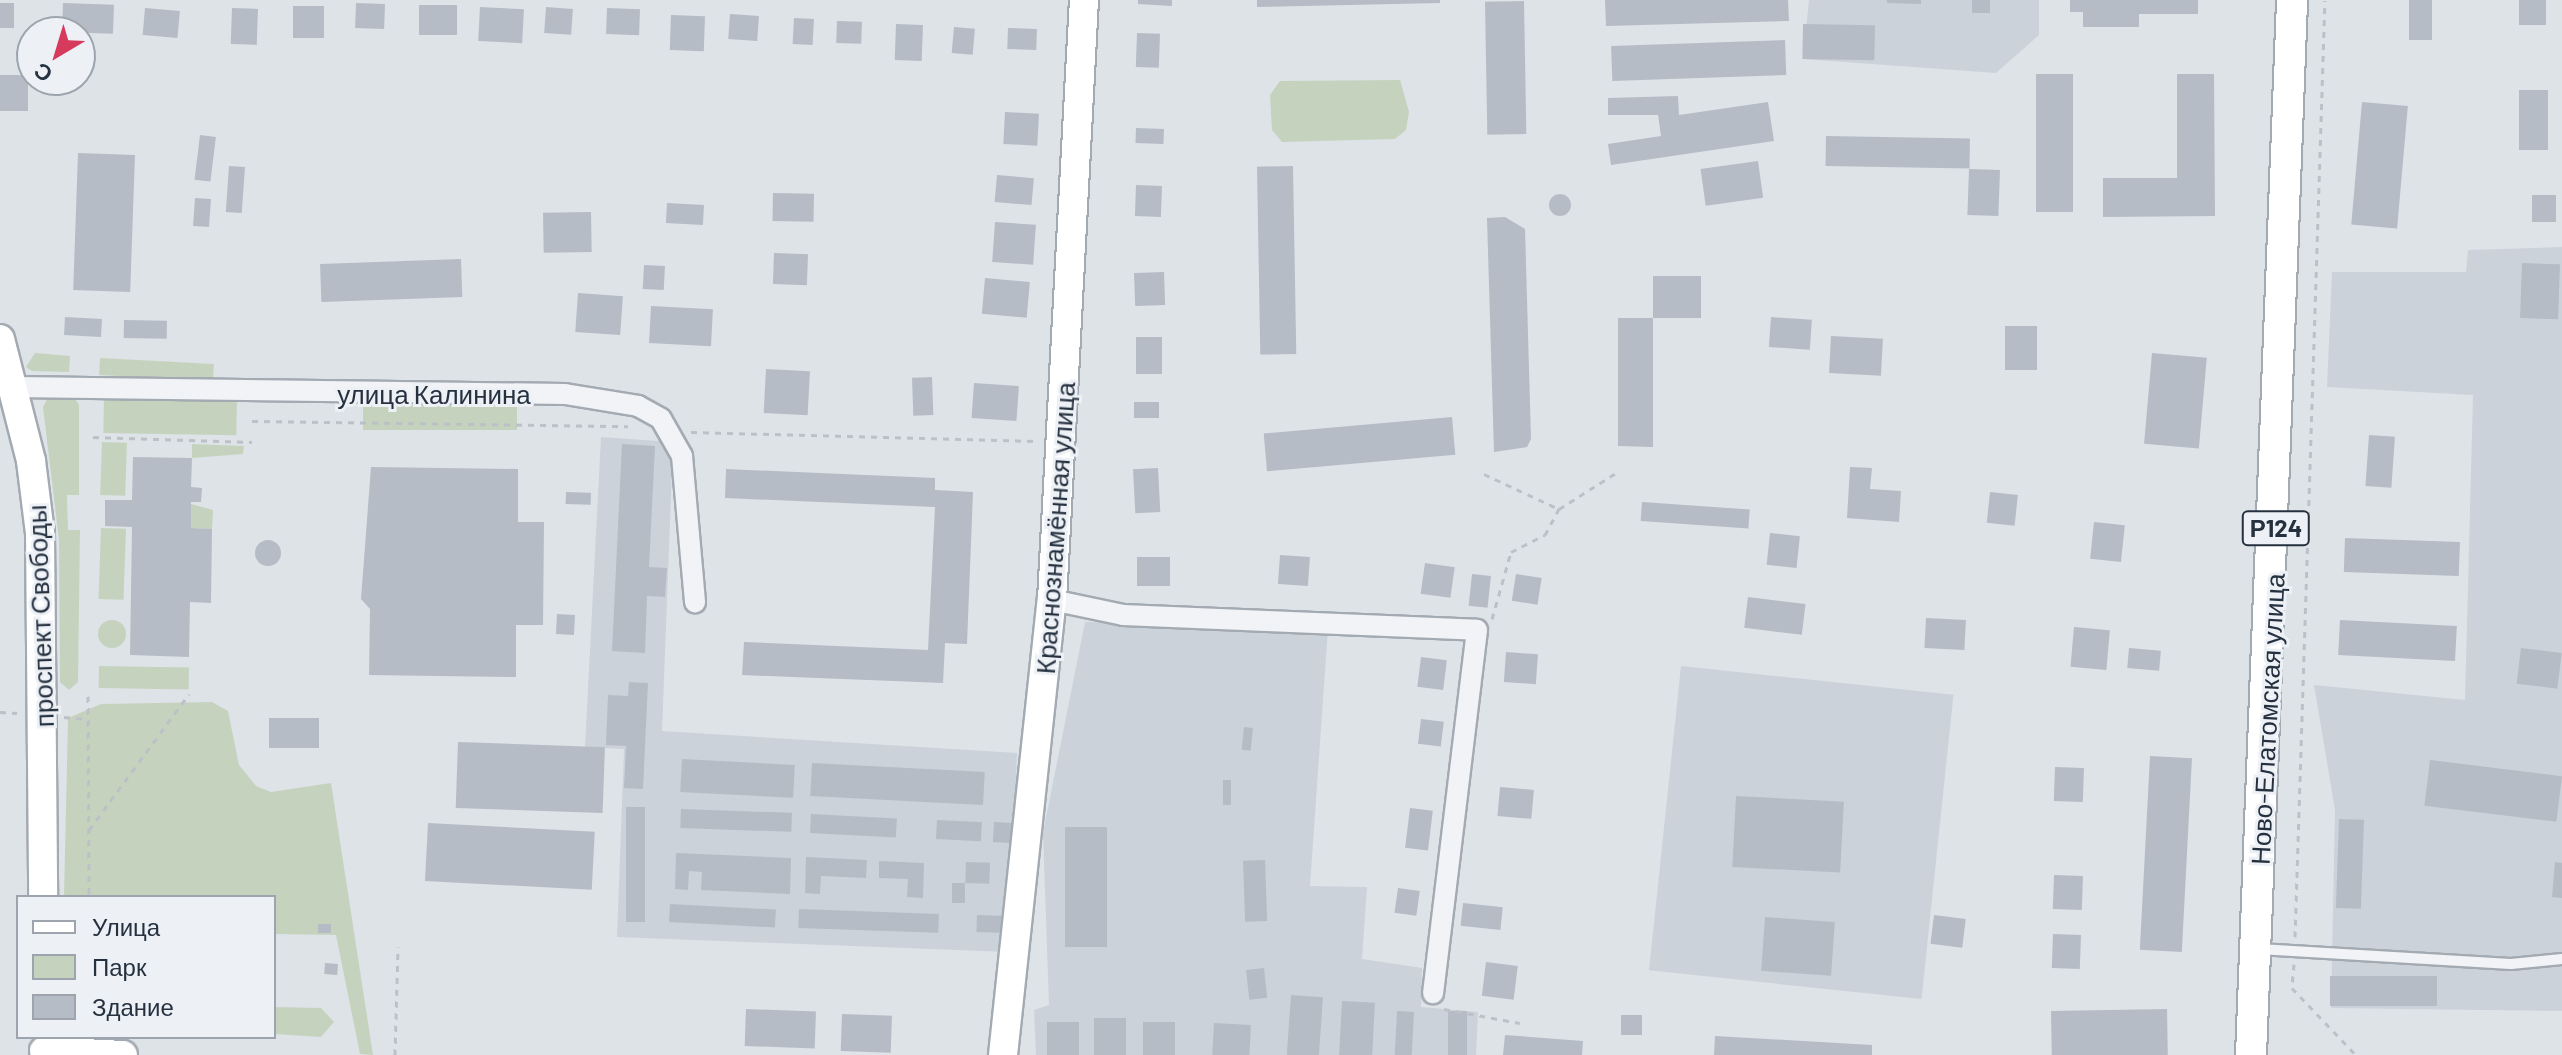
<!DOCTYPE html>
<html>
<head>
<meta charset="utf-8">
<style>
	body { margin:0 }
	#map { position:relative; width:2562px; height:1055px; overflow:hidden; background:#dee3e8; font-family:Barlow,sans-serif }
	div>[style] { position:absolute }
	.built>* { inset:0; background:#cbd2da; transform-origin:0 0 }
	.green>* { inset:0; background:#c5d3be; transform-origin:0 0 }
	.round { border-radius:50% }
	.building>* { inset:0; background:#b5bcc5; transform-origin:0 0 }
	.path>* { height:3px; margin-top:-1.5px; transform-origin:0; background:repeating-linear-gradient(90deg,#bcc1c7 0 6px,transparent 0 12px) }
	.roads { filter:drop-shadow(2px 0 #a3aab2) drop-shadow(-2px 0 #a3aab2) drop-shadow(0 2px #a3aab2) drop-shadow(0 -2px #a3aab2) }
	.lane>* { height:10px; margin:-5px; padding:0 5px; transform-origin:5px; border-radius:5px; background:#f1f3f6 }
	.street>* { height:20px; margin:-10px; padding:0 10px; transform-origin:10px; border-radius:10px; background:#f1f3f6 }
	.secondary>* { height:28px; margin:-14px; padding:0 14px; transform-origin:14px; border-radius:14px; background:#fff }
	.primary>* { height:30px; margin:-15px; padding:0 15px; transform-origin:15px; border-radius:15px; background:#fff }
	span { translate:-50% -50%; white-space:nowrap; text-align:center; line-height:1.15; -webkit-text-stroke:6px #edf1f6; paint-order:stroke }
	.shield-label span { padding:2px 6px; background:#edf1f6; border:2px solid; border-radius:6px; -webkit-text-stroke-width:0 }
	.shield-label { font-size:24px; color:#263140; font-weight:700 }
	.street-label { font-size:26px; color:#263140 }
	.legend { position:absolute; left:16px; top:895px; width:260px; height:144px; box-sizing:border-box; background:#edf1f6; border:2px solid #9da4ad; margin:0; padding:10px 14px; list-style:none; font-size:24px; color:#263140 }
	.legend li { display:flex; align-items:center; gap:16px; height:40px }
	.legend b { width:40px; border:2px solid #9da4ad }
	.north { position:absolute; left:16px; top:16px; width:80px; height:80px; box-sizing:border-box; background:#edf1f6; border:2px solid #9da4ad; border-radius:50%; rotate:218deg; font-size:22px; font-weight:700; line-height:32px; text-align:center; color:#263140 }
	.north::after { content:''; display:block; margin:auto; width:28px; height:36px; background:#d63a5c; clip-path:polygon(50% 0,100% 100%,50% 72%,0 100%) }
</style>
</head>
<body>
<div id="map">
	<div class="built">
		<i style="clip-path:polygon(1809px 0,2039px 0,2039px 35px,1996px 73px,1803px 59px)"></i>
		<i style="clip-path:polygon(2562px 247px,2562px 1011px,2331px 1008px,2335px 810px,2314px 685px,2465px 700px,2473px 395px,2327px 387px,2332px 272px,2466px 272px,2468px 250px)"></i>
		<i style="clip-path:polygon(601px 437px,673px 442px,662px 731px,1017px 753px,1009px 952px,617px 937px,624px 749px,585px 747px)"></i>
		<i style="clip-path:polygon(1085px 622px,1328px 628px,1310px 886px,1367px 887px,1362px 959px,1422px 968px,1421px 1007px,1478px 1012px,1476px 1055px,1036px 1055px,1034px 1010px,1049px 1005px,1043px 833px)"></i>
		<i style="left:1681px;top:666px;width:274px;height:306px;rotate:6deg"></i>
	</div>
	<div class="green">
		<i style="clip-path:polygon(1400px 80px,1409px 112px,1406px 130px,1395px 139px,1282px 142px,1272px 130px,1270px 95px,1280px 81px)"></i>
		<i style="clip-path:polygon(35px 353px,70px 356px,69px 372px,32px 371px,26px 367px)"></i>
		<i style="left:100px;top:358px;width:114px;height:17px;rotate:3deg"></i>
		<i style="clip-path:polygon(72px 394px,79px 405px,79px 495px,67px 495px,68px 530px,80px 530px,78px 682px,69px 690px,60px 682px,59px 540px,43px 407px,48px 397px)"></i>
		<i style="left:104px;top:397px;width:133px;height:36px;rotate:1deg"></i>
		<i style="left:363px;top:401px;width:154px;height:29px"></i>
		<i style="left:102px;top:442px;width:25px;height:53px;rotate:2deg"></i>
		<i style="clip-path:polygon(192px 444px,244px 446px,243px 454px,192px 458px)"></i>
		<i style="clip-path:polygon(191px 504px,213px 510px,212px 529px,191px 528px)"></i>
		<i style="left:101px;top:528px;width:25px;height:71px;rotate:2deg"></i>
		<i class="round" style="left:98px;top:620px;width:28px;height:28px"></i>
		<i style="left:99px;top:666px;width:90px;height:22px;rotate:1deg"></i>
		<i style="clip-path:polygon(212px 702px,228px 711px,239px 765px,256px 786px,271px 792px,331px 783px,373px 1055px,360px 1054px,336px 935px,274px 934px,274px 897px,64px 897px,68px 718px,101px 704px)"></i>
		<i style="clip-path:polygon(274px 1007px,321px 1008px,334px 1022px,321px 1037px,274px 1034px)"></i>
	</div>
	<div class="building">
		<i style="clip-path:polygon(1138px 0,1172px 0,1172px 6px,1138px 4px)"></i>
		<i style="clip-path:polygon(1257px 0,1440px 0,1440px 3px,1257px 7px)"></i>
		<i style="clip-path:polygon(1605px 0,1788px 0,1789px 21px,1606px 26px)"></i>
		<i style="clip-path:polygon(1887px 0,1921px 0,1921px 4px,1887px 3px)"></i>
		<i style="left:1972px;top:0;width:18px;height:13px"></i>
		<i style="clip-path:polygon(2070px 0,2198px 0,2198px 14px,2139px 14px,2139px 27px,2083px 27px,2083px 12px,2070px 12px)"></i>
		<i style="left:2409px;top:0;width:23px;height:40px"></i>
		<i style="left:2519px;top:0;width:27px;height:25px"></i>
		<i style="left:1524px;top:1px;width:133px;height:39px;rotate:89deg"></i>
		<i style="left:0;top:3px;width:14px;height:25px"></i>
		<i style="left:63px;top:3px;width:51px;height:29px;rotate:2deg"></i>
		<i style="left:356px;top:3px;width:29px;height:25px;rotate:2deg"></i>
		<i style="left:419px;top:5px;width:38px;height:30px"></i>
		<i style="left:293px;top:6px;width:31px;height:32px"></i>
		<i style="left:480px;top:7px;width:44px;height:34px;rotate:3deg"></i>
		<i style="left:546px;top:7px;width:27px;height:26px;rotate:4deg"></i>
		<i style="left:145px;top:8px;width:35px;height:27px;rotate:5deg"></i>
		<i style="left:232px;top:8px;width:26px;height:36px;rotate:2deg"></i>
		<i style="left:607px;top:8px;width:33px;height:26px;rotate:2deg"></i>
		<i style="left:730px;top:14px;width:29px;height:25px;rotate:4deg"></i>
		<i style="left:671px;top:15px;width:34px;height:35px;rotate:2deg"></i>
		<i style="left:794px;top:18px;width:20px;height:26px;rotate:3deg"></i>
		<i style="left:837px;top:21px;width:25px;height:22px;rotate:2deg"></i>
		<i style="left:896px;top:24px;width:27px;height:36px;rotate:2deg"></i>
		<i style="left:1803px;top:24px;width:72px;height:35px;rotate:1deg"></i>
		<i style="left:954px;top:27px;width:21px;height:26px;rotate:5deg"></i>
		<i style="left:1008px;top:28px;width:29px;height:21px;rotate:2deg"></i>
		<i style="left:1137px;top:33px;width:23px;height:34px;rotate:2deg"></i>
		<i style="left:1785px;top:40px;width:35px;height:174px;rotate:88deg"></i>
		<i style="left:2036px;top:74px;width:37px;height:138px"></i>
		<i style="clip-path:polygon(2177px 74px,2214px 74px,2215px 216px,2103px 217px,2103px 178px,2177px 178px)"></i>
		<i style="left:0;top:75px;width:28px;height:36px"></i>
		<i style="left:2519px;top:90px;width:29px;height:60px"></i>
		<i style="clip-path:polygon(1678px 96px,1679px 115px,1768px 102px,1774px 141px,1611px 165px,1608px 144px,1661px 136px,1658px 115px,1608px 115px,1608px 98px)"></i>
		<i style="left:2362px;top:102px;width:46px;height:123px;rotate:5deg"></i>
		<i style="left:1005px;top:112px;width:34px;height:32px;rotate:3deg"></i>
		<i style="left:1136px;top:128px;width:28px;height:15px;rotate:2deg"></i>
		<i style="left:200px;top:135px;width:16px;height:45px;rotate:7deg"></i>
		<i style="left:1826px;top:136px;width:144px;height:30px;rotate:1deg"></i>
		<i style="left:78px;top:153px;width:57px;height:137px;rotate:2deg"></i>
		<i style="left:1758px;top:161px;width:37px;height:58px;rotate:82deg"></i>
		<i style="left:229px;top:166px;width:16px;height:46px;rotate:4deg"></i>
		<i style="left:1293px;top:166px;width:188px;height:36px;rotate:89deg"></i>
		<i style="left:1969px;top:169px;width:31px;height:46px;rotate:2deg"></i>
		<i style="left:997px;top:175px;width:37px;height:27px;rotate:5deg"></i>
		<i style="left:1136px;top:185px;width:26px;height:31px;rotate:2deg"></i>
		<i style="left:773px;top:193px;width:41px;height:28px;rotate:1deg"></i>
		<i class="round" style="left:1549px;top:194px;width:22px;height:22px"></i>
		<i style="left:2532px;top:195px;width:24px;height:27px"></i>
		<i style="left:195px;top:198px;width:16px;height:28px;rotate:4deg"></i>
		<i style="left:667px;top:203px;width:37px;height:20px;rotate:3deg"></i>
		<i style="left:591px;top:212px;width:40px;height:48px;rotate:89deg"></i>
		<i style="clip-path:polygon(1505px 217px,1525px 229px,1531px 439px,1527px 447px,1494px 452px,1487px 218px)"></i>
		<i style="left:995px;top:222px;width:41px;height:40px;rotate:4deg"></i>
		<i style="left:774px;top:253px;width:34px;height:31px;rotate:2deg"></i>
		<i style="left:461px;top:259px;width:38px;height:141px;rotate:88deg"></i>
		<i style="left:2522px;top:263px;width:38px;height:55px;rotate:2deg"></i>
		<i style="left:644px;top:265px;width:21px;height:24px;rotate:3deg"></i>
		<i style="left:1164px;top:272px;width:33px;height:30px;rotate:88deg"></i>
		<i style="clip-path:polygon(1653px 276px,1701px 276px,1701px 318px,1653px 318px,1653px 447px,1618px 446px,1618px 318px,1653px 318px)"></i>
		<i style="left:985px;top:278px;width:45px;height:36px;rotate:5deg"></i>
		<i style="left:578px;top:293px;width:45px;height:39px;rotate:4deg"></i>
		<i style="left:651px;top:306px;width:62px;height:37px;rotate:3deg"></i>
		<i style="left:65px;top:317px;width:37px;height:18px;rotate:3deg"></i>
		<i style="left:1771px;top:317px;width:41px;height:30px;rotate:4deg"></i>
		<i style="left:124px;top:320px;width:43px;height:18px;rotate:1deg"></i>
		<i style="left:2005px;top:326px;width:32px;height:44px"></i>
		<i style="left:1831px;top:336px;width:52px;height:37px;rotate:3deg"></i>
		<i style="left:1136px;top:337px;width:26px;height:37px"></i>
		<i style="left:2152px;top:353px;width:55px;height:91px;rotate:5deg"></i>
		<i style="left:766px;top:369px;width:44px;height:44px;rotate:3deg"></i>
		<i style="left:932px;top:377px;width:38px;height:20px;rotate:88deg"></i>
		<i style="left:974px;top:383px;width:45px;height:35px;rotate:4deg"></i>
		<i style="left:1134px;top:402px;width:25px;height:16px"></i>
		<i style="left:1452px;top:417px;width:38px;height:189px;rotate:85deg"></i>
		<i style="left:2369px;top:435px;width:26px;height:51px;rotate:4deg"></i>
		<i style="clip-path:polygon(622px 444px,655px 446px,649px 567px,667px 568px,665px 597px,647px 596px,645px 653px,612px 651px)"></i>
		<i style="clip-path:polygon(133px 457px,192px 458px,191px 487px,202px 488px,201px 502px,191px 502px,191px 528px,212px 529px,211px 603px,190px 602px,189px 657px,130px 655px,132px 527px,105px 526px,105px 500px,132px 500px)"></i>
		<i style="clip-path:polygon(371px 467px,518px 469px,518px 522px,544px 522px,543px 625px,516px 625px,516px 677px,369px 675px,370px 609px,361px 599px)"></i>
		<i style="clip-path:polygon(1850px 467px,1872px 468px,1870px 489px,1901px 491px,1899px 522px,1847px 518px)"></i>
		<i style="left:1158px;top:468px;width:44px;height:25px;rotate:87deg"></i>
		<i style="clip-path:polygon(726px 469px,935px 478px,935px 490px,973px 492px,967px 644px,945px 643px,943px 683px,742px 675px,744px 642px,928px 650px,935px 507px,725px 498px)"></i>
		<i style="left:566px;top:492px;width:25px;height:12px;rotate:2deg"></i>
		<i style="left:1990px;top:492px;width:28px;height:31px;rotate:6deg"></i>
		<i style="left:1642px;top:502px;width:108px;height:19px;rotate:4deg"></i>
		<i style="left:2094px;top:522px;width:31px;height:37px;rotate:6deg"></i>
		<i style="left:1770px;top:533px;width:30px;height:32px;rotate:6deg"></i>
		<i style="left:2345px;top:538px;width:115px;height:34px;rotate:2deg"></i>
		<i class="round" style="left:255px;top:540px;width:26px;height:26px"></i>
		<i style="left:1280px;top:555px;width:30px;height:29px;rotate:4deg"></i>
		<i style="left:1137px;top:557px;width:33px;height:29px"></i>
		<i style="left:1425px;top:563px;width:30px;height:31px;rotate:8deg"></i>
		<i style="left:1472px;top:574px;width:19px;height:32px;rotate:6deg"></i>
		<i style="left:1516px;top:574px;width:26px;height:27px;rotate:9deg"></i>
		<i style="left:1748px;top:597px;width:58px;height:31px;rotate:7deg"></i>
		<i style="left:557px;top:614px;width:18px;height:20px;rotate:3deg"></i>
		<i style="left:1926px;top:618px;width:40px;height:30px;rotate:3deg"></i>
		<i style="left:2340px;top:620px;width:117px;height:35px;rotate:3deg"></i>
		<i style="left:2074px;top:627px;width:36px;height:40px;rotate:5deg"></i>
		<i style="left:2129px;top:648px;width:32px;height:20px;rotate:5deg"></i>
		<i style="left:2521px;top:648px;width:41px;height:36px;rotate:7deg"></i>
		<i style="left:1506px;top:652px;width:32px;height:30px;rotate:4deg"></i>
		<i style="left:1421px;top:657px;width:26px;height:30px;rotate:7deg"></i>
		<i style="clip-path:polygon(629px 682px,648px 683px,643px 789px,624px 788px,626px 746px,606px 745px,608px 695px,628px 696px)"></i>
		<i style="left:269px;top:718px;width:50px;height:30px"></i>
		<i style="left:1421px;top:719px;width:23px;height:25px;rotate:7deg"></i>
		<i style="left:1244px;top:727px;width:9px;height:23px;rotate:6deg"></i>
		<i style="left:458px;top:742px;width:147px;height:66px;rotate:2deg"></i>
		<i style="left:2150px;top:756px;width:42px;height:194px;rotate:3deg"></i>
		<i style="left:682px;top:759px;width:113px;height:33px;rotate:3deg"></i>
		<i style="left:2430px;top:760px;width:133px;height:46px;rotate:7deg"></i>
		<i style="left:812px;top:763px;width:173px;height:33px;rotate:3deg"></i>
		<i style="left:2055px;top:767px;width:29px;height:34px;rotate:2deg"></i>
		<i style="left:1223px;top:780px;width:8px;height:25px"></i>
		<i style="left:1500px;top:787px;width:34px;height:29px;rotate:5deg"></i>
		<i style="left:1736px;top:796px;width:108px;height:71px;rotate:3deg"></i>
		<i style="left:626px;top:807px;width:19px;height:115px"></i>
		<i style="left:1410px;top:808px;width:23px;height:40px;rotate:7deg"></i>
		<i style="left:681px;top:809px;width:111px;height:19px;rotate:2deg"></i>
		<i style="left:811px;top:814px;width:86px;height:19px;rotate:3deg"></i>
		<i style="left:2339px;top:819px;width:25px;height:89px;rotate:2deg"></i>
		<i style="left:937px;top:820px;width:45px;height:19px;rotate:3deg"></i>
		<i style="left:994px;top:822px;width:18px;height:20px;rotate:3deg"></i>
		<i style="left:428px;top:823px;width:167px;height:58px;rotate:3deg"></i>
		<i style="left:1065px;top:827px;width:42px;height:120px"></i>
		<i style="clip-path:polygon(676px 853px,791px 858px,790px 894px,701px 890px,702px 872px,689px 871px,688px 890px,675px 889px)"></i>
		<i style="clip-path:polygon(806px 857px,867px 860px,866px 878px,821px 876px,820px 894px,805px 893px)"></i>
		<i style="left:1265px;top:860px;width:61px;height:22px;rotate:88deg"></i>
		<i style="clip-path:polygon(879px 861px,924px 863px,923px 898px,907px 897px,908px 879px,879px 878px)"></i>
		<i style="left:966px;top:862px;width:24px;height:21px;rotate:2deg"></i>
		<i style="clip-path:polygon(2555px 862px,2562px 863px,2562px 898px,2552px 897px)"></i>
		<i style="left:2054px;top:875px;width:29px;height:34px;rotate:2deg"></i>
		<i style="left:952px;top:883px;width:13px;height:20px"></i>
		<i style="left:1398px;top:888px;width:22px;height:25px;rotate:8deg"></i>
		<i style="left:1463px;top:903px;width:40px;height:23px;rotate:6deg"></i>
		<i style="left:670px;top:904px;width:106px;height:18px;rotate:3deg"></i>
		<i style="left:799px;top:909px;width:140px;height:19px;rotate:2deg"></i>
		<i style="left:977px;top:915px;width:30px;height:17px;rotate:2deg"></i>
		<i style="left:1934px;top:915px;width:32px;height:29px;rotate:7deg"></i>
		<i style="left:1765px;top:917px;width:70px;height:54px;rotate:4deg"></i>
		<i style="left:318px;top:924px;width:13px;height:9px"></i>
		<i style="left:2053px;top:934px;width:28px;height:34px;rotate:2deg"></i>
		<i style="left:1486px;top:962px;width:32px;height:34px;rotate:7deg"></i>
		<i style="left:325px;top:963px;width:13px;height:11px;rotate:4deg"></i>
		<i style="left:1264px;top:968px;width:30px;height:18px;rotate:84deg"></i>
		<i style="left:2437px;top:976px;width:30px;height:107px;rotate:90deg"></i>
		<i style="left:1291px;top:995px;width:32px;height:60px;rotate:4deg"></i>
		<i style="left:1342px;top:1001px;width:33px;height:54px;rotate:3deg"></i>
		<i style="left:746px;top:1009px;width:70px;height:37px;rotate:2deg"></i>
		<i style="left:2167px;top:1009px;width:46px;height:116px;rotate:89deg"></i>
		<i style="left:1397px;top:1011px;width:17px;height:44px;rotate:3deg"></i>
		<i style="left:1448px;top:1011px;width:19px;height:44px"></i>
		<i style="left:842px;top:1014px;width:50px;height:37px;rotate:2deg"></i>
		<i style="left:1642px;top:1015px;width:20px;height:21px;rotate:90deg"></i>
		<i style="left:1094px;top:1018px;width:32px;height:37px"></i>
		<i style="left:1047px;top:1022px;width:32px;height:33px"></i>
		<i style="left:1143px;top:1022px;width:32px;height:33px"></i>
		<i style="left:1214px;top:1023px;width:37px;height:32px;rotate:3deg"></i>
		<i style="clip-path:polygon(1505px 1035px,1583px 1041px,1582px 1055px,1503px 1055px)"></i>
		<i style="clip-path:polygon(1715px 1036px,1872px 1045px,1872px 1055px,1714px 1055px)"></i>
	</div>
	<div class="path">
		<i style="left:252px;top:421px;width:376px;rotate:0.8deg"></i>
		<i style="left:691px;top:432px;width:345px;rotate:1.5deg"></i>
		<i style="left:93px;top:437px;width:159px;rotate:1.8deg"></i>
		<i style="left:1484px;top:474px;width:83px;rotate:25deg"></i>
		<i style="left:1492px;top:619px;width:70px;rotate:-74.2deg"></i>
		<i style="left:1511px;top:552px;width:38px;rotate:-27deg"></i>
		<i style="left:1545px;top:535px;width:30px;rotate:-62deg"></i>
		<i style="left:1559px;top:509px;width:71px;rotate:-32.3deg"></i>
		<i style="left:88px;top:696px;width:201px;rotate:89.7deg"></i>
		<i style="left:0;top:712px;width:17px;rotate:3deg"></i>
		<i style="left:64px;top:717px;width:24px;rotate:5deg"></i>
		<i style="left:89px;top:830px;width:169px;rotate:-53.7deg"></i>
		<i style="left:2295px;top:937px;width:937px;rotate:-88.17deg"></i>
		<i style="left:2294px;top:964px;width:24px;rotate:95deg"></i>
		<i style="left:2292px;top:988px;width:93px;rotate:46.3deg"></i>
		<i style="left:1444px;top:1009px;width:77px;rotate:10.4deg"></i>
		<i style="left:395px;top:1055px;width:108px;rotate:-88.4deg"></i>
	</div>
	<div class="roads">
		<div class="lane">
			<i style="left:2259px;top:949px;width:252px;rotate:3.4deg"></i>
			<i style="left:2511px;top:964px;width:51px;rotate:-5.6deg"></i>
		</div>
		<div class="street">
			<i style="left:14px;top:387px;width:551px;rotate:0.73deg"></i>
			<i style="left:565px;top:394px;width:74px;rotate:9.3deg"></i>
			<i style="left:638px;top:406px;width:26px;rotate:29deg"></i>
			<i style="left:661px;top:419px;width:43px;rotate:60.4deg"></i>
			<i style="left:682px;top:456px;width:147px;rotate:84.9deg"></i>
			<i style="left:1052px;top:600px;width:73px;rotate:11.9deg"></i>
			<i style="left:1123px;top:615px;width:354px;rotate:2.4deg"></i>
			<i style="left:1477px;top:630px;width:366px;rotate:96.9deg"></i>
		</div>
		<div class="secondary">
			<i style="left:0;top:339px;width:126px;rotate:75.7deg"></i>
			<i style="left:31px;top:461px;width:73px;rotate:82.9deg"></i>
			<i style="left:40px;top:533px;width:364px;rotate:89.5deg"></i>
			<i style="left:44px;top:1051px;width:79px;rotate:2.9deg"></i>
			<i style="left:1003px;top:1055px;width:458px;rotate:-83.9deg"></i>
			<i style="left:1052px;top:600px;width:601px;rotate:-86.95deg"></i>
		</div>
		<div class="primary">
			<i style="left:2251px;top:1055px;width:1056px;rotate:-87.77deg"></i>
		</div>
	</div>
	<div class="shield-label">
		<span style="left:2276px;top:528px">Р124</span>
	</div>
	<div class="street-label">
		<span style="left:434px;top:394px">улица Калинина</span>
		<span style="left:1055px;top:528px;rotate:-86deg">Краснознамённая улица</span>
		<span style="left:40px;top:616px;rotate:-92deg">проспект Свободы</span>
		<span style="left:2267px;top:719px;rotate:-87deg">Ново-Елатомская улица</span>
	</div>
	<ul class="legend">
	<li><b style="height:10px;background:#fff"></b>Улица</li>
	<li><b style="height:22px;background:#c5d3be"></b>Парк</li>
	<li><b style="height:22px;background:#b5bcc5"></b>Здание</li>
	</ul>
	<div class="north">С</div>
</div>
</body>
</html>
